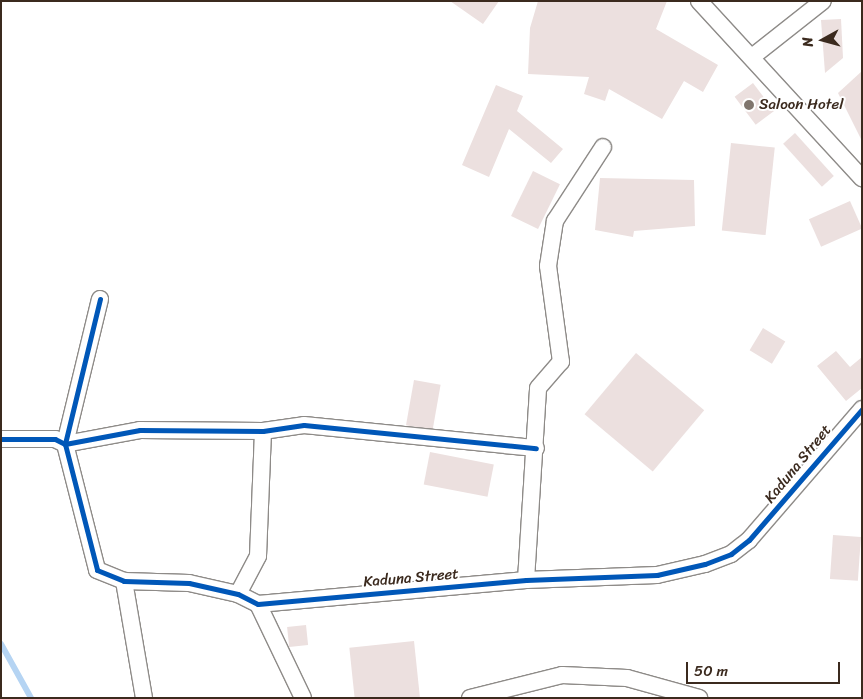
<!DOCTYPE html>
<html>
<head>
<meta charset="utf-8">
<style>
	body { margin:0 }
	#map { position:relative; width:863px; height:699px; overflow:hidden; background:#fff; font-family:Sriracha,sans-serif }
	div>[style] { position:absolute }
	.stream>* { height:6px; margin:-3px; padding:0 3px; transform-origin:3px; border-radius:3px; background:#b5d4f3 }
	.building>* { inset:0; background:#ece0df; transform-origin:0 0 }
	.roads { filter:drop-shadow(1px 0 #8e8b88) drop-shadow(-1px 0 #8e8b88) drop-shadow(0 1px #8e8b88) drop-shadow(0 -1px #8e8b88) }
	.street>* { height:16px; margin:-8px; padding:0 8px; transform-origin:8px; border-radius:8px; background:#fff }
	.cycleway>* { height:5px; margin:-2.5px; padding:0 2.5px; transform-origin:2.5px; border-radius:2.5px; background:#0057b8 }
	.dots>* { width:14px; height:14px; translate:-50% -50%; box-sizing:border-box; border:2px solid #fff; border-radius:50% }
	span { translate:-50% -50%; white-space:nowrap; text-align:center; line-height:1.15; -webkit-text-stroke:4px #fff; paint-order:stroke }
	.poi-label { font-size:15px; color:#3b2a1e }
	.left { translate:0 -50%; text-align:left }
	.street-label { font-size:15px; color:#3b2a1e }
	.frame { position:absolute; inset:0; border:2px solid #3b2a1e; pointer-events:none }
	.north { position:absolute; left:798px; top:15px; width:50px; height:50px; -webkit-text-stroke:4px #fff; paint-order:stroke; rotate:263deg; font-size:14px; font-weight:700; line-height:20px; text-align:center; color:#3b2a1e }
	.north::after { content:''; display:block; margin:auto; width:18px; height:22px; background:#3b2a1e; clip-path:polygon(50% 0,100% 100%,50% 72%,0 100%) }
	.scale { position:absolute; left:686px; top:662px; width:154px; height:22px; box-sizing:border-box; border:2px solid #3b2a1e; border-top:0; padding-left:6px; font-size:15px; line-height:18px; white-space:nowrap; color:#3b2a1e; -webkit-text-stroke:4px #fff; paint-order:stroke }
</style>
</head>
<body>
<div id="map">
	<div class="stream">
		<i style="left:1px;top:644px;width:62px;rotate:60.9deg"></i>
	</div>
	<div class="building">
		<i style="clip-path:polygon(450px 1px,499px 1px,483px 24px)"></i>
		<i style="clip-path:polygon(538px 1px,667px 1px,656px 29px,718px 65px,703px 92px,684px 81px,662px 119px,609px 89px,605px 101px,584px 94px,589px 77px,528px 74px,530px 28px)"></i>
		<i style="clip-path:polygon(841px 19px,843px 58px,825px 73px,821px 20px)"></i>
		<i style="clip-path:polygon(862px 71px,862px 141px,838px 93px)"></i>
		<i style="left:753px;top:83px;width:35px;height:23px;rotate:53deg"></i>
		<i style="clip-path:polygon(496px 85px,523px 96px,517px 111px,563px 149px,551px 163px,509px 129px,489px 177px,462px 165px)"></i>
		<i style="left:795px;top:133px;width:58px;height:16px;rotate:48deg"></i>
		<i style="left:731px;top:143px;width:44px;height:88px;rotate:6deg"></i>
		<i style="left:533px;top:171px;width:30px;height:50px;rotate:26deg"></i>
		<i style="clip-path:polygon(600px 178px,694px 180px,695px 226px,634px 231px,633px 237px,595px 230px)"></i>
		<i style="left:850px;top:201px;width:30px;height:45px;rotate:66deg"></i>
		<i style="left:763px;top:328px;width:26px;height:26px;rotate:31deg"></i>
		<i style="clip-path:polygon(836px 351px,850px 367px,862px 357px,862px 388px,846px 401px,817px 366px)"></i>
		<i style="left:636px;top:353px;width:89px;height:80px;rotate:40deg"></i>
		<i style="left:414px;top:380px;width:27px;height:46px;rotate:10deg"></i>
		<i style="left:430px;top:452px;width:65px;height:33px;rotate:11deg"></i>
		<i style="left:833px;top:535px;width:28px;height:44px;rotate:4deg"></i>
		<i style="left:306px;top:625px;width:20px;height:19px;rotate:84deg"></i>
		<i style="left:414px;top:641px;width:57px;height:65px;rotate:84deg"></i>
	</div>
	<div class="roads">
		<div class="street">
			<i style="left:699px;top:1px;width:241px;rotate:47.4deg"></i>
			<i style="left:752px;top:57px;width:90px;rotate:-38.3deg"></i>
			<i style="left:100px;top:299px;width:149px;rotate:103.6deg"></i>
			<i style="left:65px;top:444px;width:76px;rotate:-10.6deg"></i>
			<i style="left:140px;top:430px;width:123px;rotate:0.5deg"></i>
			<i style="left:263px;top:431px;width:41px;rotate:-8.3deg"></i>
			<i style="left:304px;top:425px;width:233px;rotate:5.7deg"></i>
			<i style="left:1px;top:439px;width:54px"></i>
			<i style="left:55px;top:439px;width:11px;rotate:27deg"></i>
			<i style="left:65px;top:444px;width:130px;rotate:75.7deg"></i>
			<i style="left:97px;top:570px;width:29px;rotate:22deg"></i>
			<i style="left:124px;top:581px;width:65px;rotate:1.8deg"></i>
			<i style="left:189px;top:583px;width:50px;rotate:12.7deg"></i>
			<i style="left:238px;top:594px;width:22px;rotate:27deg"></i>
			<i style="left:258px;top:604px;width:269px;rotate:-5.1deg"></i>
			<i style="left:526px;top:580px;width:131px;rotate:-2.2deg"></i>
			<i style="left:657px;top:575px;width:49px;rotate:-12.9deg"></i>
			<i style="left:705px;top:564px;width:28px;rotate:-21deg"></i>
			<i style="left:731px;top:554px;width:23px;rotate:-38deg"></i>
			<i style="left:749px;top:540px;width:173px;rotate:-49.2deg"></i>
			<i style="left:526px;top:580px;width:192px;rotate:-86.4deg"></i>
			<i style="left:538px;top:388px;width:35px;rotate:-49deg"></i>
			<i style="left:561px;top:362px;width:97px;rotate:-97.7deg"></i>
			<i style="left:548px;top:266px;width:46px;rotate:-81.2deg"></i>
			<i style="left:555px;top:221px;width:88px;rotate:-57deg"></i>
			<i style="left:124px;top:581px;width:119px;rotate:80.3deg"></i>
			<i style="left:238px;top:594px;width:43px;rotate:-62.2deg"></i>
			<i style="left:258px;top:556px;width:125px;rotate:-87.7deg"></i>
			<i style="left:258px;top:604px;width:104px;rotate:64.4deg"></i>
			<i style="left:470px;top:698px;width:95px;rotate:-14deg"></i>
			<i style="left:562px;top:675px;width:65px;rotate:2.6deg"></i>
			<i style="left:627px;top:678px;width:75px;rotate:15.5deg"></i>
		</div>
	</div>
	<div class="cycleway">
		<i style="left:100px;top:299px;width:149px;rotate:103.6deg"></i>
		<i style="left:65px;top:444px;width:76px;rotate:-10.6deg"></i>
		<i style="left:140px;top:430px;width:123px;rotate:0.5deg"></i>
		<i style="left:263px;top:431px;width:41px;rotate:-8.3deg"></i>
		<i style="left:304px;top:425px;width:233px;rotate:5.7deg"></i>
		<i style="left:1px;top:439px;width:54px"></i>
		<i style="left:55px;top:439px;width:11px;rotate:27deg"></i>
		<i style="left:65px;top:444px;width:130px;rotate:75.7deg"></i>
		<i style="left:97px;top:570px;width:29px;rotate:22deg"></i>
		<i style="left:124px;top:581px;width:65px;rotate:1.8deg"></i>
		<i style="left:189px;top:583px;width:50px;rotate:12.7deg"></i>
		<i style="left:238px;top:594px;width:22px;rotate:27deg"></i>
		<i style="left:258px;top:604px;width:269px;rotate:-5.1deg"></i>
		<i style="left:526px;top:580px;width:131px;rotate:-2.2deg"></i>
		<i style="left:657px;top:575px;width:49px;rotate:-12.9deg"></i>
		<i style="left:705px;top:564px;width:28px;rotate:-21deg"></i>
		<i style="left:731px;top:554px;width:23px;rotate:-38deg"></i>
		<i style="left:749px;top:540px;width:173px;rotate:-49.2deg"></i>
	</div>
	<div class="dots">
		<i style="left:749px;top:105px;background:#80756d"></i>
	</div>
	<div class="poi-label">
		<span class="left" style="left:759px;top:105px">Saloon Hotel</span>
	</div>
	<div class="street-label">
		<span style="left:798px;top:464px;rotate:-51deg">Kaduna Street</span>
		<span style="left:411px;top:578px;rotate:-5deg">Kaduna Street</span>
	</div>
	<div class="frame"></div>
	<div class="north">N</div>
	<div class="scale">50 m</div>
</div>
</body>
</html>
